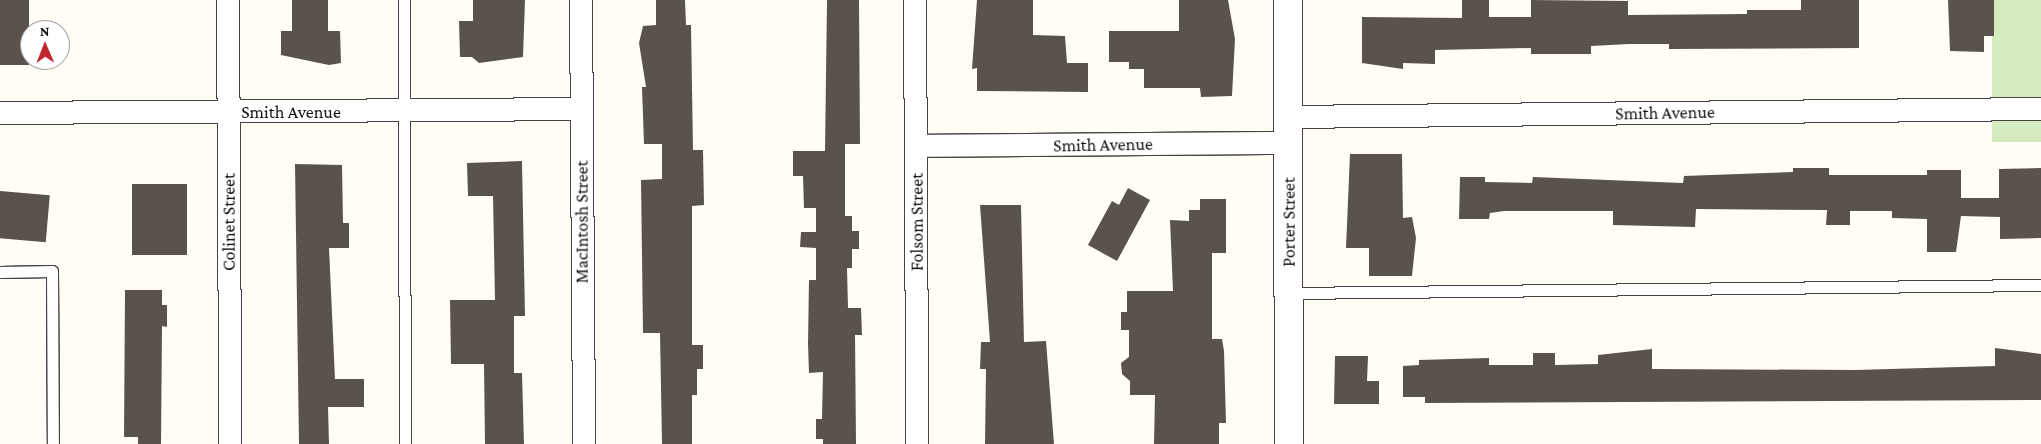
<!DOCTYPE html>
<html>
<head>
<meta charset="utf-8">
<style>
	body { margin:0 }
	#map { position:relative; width:2041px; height:444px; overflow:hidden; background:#fffdf5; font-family:"Crimson Pro",serif }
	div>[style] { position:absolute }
	.green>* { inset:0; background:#d5ebbd; transform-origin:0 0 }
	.building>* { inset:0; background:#5a524d; transform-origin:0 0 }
	.roads { filter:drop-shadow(1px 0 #444) drop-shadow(-1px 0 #444) drop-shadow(0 1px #444) drop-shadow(0 -1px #444) }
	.service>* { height:11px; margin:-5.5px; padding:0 5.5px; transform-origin:5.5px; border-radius:5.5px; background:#fff }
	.minor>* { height:22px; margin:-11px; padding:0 11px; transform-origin:11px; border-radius:11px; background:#fff }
	.tertiary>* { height:28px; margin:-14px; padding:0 14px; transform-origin:14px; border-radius:14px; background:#fff }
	span { translate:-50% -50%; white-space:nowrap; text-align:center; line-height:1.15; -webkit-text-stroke:5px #fff; paint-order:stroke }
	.street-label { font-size:18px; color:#111 }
	.north { position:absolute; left:20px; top:20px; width:50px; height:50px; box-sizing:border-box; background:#fff; border:1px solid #a0a0a0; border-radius:50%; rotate:359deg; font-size:14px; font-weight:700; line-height:20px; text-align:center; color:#111 }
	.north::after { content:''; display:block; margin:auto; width:18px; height:22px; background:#c4262e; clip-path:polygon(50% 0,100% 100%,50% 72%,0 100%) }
</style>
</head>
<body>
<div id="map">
	<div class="green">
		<i style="left:1992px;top:0;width:49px;height:142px"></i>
	</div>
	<div class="building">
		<i style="left:0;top:0;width:29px;height:65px"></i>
		<i style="clip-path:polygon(292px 0,328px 0,328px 31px,340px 31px,341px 63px,329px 65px,281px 55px,281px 31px,292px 31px)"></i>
		<i style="clip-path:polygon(473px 0,525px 0,523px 57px,479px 63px,472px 57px,460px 57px,459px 21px,473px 21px)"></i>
		<i style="clip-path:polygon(656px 0,685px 0,686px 25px,691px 25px,693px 150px,703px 150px,704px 205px,692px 206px,692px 345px,703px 345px,703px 369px,697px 369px,697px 395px,692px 395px,692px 444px,662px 444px,660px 333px,643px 333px,641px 180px,662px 179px,662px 144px,644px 144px,642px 87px,646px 87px,639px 43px,643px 26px,656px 25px)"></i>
		<i style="clip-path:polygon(827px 0,859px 0,860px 144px,845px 144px,845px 216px,852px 216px,852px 231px,859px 231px,859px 249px,852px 249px,852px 268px,847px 268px,848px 308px,861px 308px,862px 335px,855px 335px,856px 444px,823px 444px,823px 439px,816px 439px,816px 419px,822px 419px,823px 372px,809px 373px,808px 344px,809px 280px,816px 280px,816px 248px,800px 247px,801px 232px,816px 232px,816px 208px,804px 208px,803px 176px,793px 176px,793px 151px,825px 151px)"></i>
		<i style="clip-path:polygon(977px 0,1033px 0,1033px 35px,1065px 36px,1067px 63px,1088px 63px,1088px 92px,977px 91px,977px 68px,972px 69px)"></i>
		<i style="clip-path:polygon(1179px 0,1228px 0,1235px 39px,1232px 96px,1201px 97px,1200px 88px,1144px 88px,1144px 69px,1129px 69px,1129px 62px,1109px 62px,1109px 31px,1179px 31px)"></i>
		<i style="clip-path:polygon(1462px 0,1489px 0,1489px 17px,1531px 17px,1531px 0,1628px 1px,1628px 15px,1747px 14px,1747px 10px,1801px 10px,1801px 0,1859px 0,1859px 48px,1669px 49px,1669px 44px,1629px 44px,1591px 46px,1591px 54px,1531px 54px,1531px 48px,1435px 50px,1435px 64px,1403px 63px,1403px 69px,1362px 63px,1362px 17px,1462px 18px)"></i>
		<i style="clip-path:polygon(1948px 0,1994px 0,1994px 36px,1984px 36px,1984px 52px,1950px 51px)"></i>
		<i style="clip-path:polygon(1350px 154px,1402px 154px,1403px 218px,1412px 217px,1416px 238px,1412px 276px,1369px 276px,1369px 248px,1346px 248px)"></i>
		<i style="clip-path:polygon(522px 161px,525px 316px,514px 316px,514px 373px,522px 373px,524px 444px,485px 444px,484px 364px,451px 364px,450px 300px,495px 300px,493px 196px,468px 196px,467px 163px)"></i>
		<i style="clip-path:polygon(295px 164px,342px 165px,343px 223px,349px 223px,349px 248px,329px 248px,335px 379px,364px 379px,364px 407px,328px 407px,329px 444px,299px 444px)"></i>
		<i style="clip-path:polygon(1793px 168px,1829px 168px,1829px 175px,1927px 175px,1927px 170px,1961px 170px,1961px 198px,1999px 198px,1999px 169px,2041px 168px,2041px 238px,2000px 239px,2000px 217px,1961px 216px,1956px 252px,1927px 252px,1927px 219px,1892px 218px,1892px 211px,1850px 211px,1850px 225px,1826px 225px,1827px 210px,1696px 209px,1695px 227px,1613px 225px,1613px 211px,1504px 211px,1490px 213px,1489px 219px,1459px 219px,1460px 177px,1485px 177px,1485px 182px,1532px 183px,1533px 177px,1683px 183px,1684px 176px,1793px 172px)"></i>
		<i style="left:132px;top:184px;width:55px;height:71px"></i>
		<i style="clip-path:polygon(1128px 188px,1150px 200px,1117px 261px,1088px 245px,1112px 201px,1119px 205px)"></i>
		<i style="left:0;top:191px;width:50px;height:47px;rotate:5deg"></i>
		<i style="clip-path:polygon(1200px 199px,1226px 199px,1226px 253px,1212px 253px,1212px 339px,1222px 339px,1224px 351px,1226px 423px,1219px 423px,1219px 444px,1154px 444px,1155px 395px,1130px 395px,1130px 381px,1122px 374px,1121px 363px,1129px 357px,1129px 330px,1121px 330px,1121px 312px,1127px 312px,1127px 291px,1173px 291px,1170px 220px,1189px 221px,1189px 210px,1200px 210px)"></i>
		<i style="clip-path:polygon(980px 205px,1021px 205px,1024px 342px,1046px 341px,1054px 444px,985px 444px,986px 369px,980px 369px,981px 342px,990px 342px)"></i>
		<i style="clip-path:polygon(125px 290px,162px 290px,162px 305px,167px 305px,167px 327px,162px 326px,161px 444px,138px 444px,138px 437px,124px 437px)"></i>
		<i style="clip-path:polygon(1995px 348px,2041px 354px,2041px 400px,1425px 403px,1425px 397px,1403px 397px,1403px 366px,1419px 365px,1419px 360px,1489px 358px,1489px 365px,1533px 365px,1533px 353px,1555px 353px,1555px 365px,1598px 364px,1598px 355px,1652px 349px,1652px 369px,1855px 370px,1995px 366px)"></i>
		<i style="clip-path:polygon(1335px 356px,1368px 356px,1367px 381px,1379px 381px,1379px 404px,1334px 404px)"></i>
	</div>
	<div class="roads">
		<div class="service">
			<i style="left:404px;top:0;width:444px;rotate:89.9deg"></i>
			<i style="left:0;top:272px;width:52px;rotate:-1.1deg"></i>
			<i style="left:52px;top:271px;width:173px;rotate:89.7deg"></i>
			<i style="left:1289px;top:293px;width:752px;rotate:-0.61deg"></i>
		</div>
		<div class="minor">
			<i style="left:228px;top:0;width:444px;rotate:89.7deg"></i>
			<i style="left:581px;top:0;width:444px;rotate:89.6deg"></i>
			<i style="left:915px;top:0;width:444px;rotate:89.7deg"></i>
			<i style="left:0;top:113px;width:582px;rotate:-0.39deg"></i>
			<i style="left:1288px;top:117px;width:753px;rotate:-0.61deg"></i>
			<i style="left:917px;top:146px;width:371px;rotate:-0.5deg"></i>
		</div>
		<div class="tertiary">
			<i style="left:1288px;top:0;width:444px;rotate:89.9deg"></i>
		</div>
	</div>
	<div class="street-label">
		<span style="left:291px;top:112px">Smith Avenue</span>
		<span style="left:1665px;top:113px;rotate:-1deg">Smith Avenue</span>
		<span style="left:1103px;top:145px;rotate:-1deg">Smith Avenue</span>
		<span style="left:229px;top:222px;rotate:-90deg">Colinet Street</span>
		<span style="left:582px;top:222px;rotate:-90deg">MacIntosh Street</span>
		<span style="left:917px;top:222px;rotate:-90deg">Folsom Street</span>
		<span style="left:1289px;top:222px;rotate:-90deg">Porter Street</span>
	</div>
	<div class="north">N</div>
</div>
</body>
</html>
